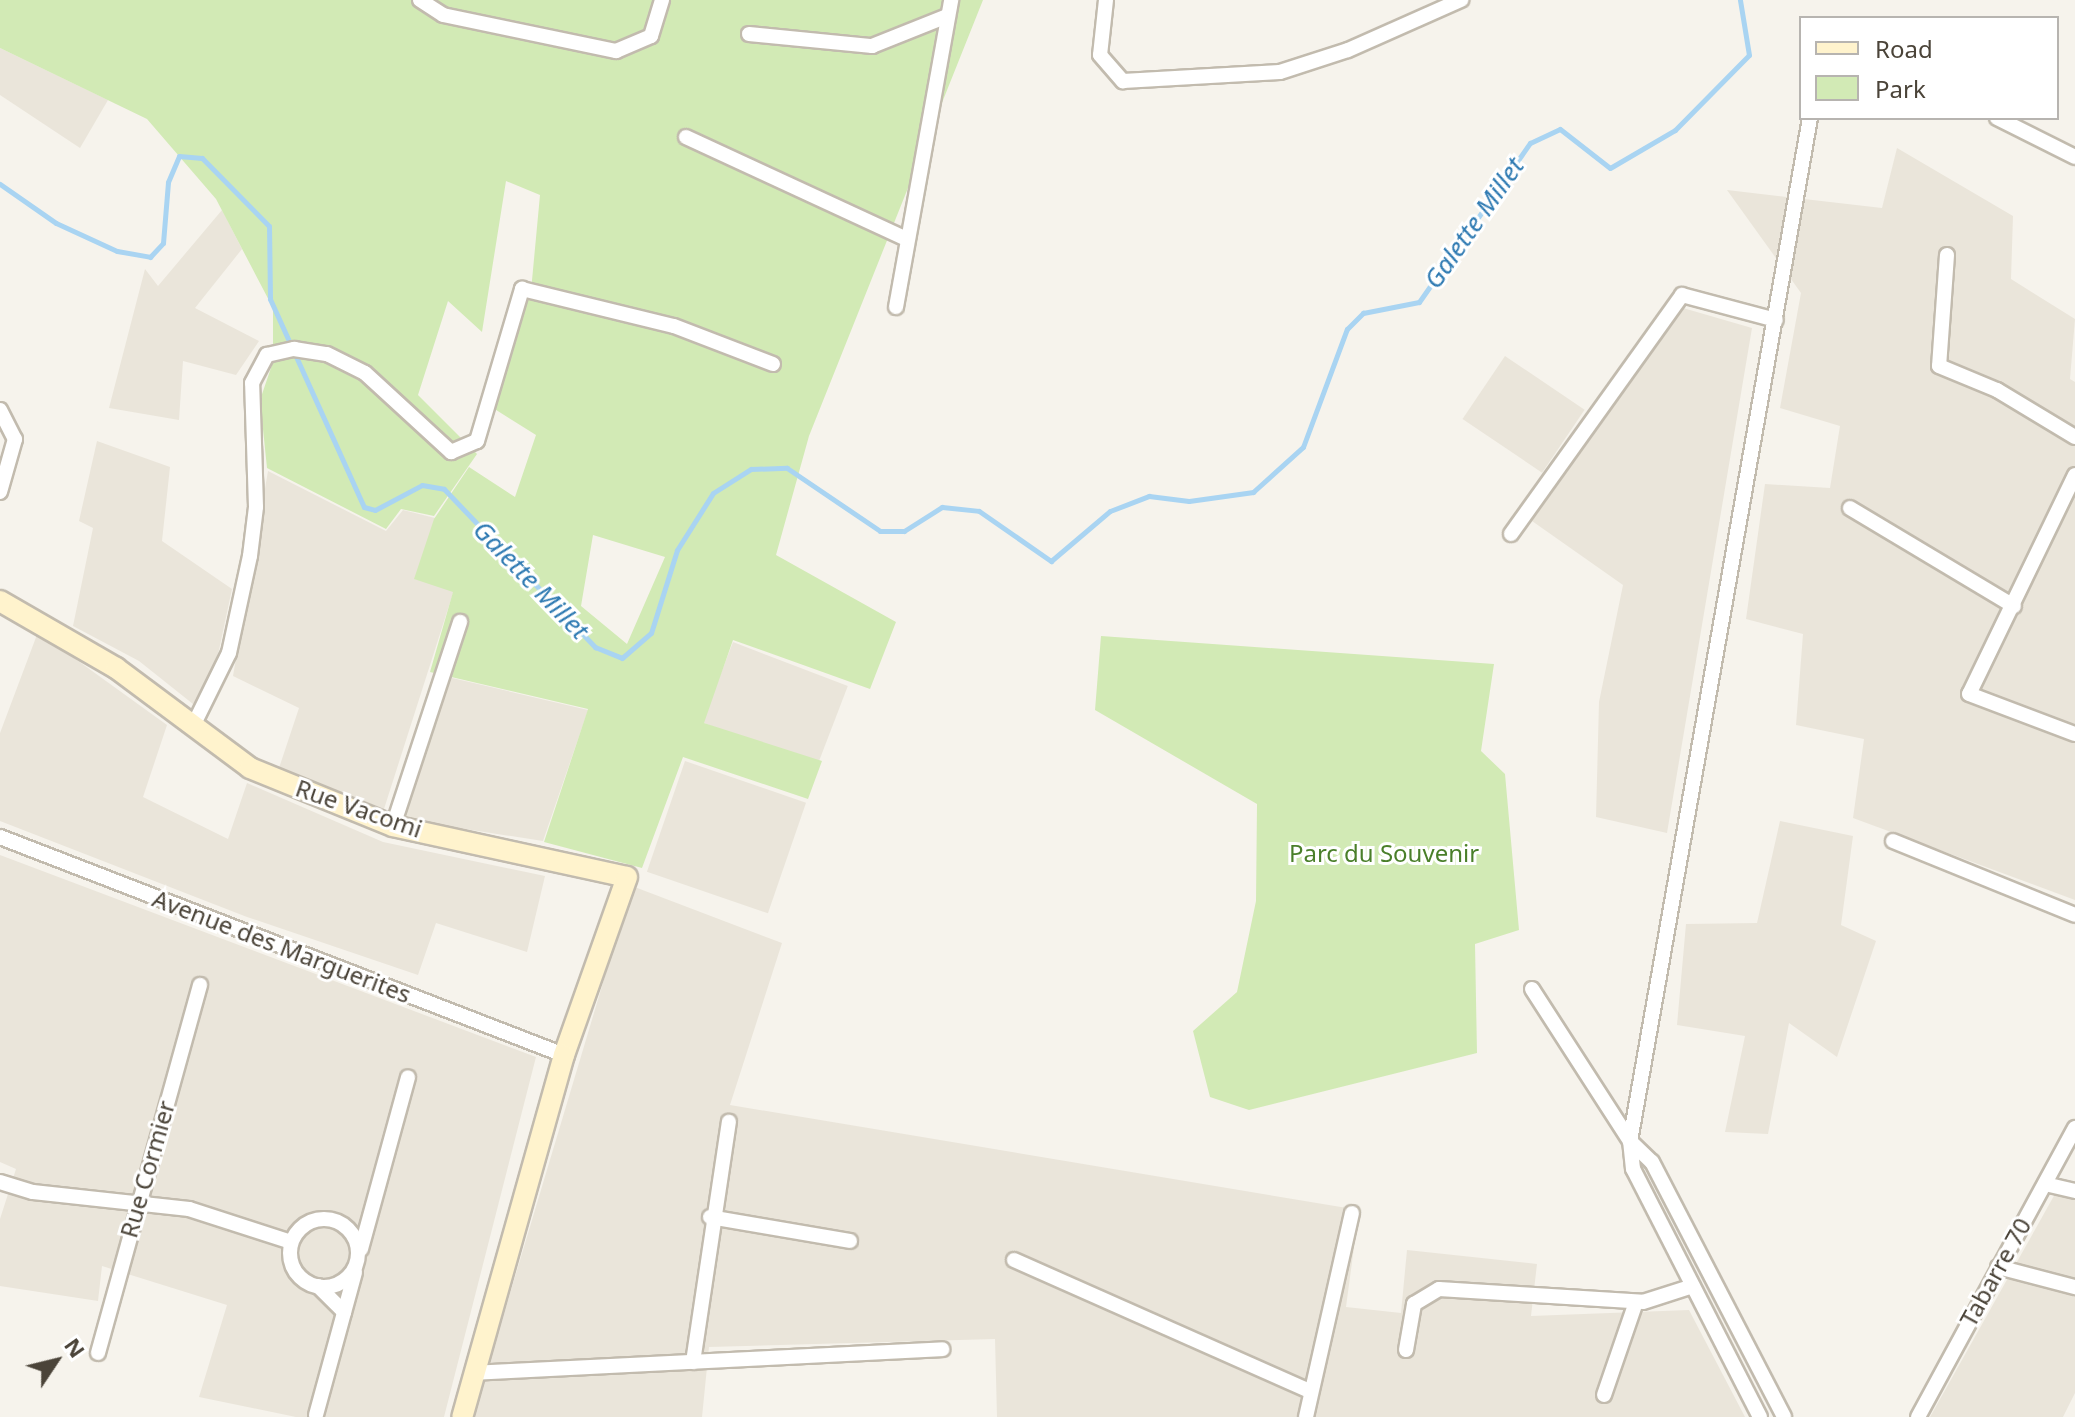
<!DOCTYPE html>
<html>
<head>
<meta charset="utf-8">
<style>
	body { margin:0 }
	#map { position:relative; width:2075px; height:1417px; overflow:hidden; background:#f6f3ec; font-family:"Noto Sans",sans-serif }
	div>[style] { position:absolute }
	.residential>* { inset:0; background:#eae5da; transform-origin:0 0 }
	.green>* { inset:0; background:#d2eab5 }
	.stream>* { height:5px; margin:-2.5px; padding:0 2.5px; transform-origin:2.5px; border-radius:2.5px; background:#a9d4f2 }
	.roads { filter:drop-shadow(2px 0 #c2bbae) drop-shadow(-2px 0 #c2bbae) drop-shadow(0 2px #c2bbae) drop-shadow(0 -2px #c2bbae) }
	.street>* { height:14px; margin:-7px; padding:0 7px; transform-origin:7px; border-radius:7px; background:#fff }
	.street>.ring { margin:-7px; padding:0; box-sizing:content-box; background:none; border:14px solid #fff; border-radius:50% }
	.secondary>* { height:20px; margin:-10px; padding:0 10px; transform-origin:10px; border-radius:10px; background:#fff3cd }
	span { translate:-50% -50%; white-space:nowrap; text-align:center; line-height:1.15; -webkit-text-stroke:6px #fff; paint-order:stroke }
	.street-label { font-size:24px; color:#4b4439 }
	.park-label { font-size:24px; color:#4a7f2a }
	.water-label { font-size:26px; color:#2e7ab2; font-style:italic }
	.legend { position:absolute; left:1799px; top:16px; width:260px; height:104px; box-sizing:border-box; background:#fff; border:2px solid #b7b4b0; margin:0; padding:10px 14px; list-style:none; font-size:24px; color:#4b4439 }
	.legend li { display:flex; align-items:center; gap:16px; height:40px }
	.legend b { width:40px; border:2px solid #b7b4b0 }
	.north { position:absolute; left:16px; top:1321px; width:80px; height:80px; -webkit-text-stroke:6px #fff; paint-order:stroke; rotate:55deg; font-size:22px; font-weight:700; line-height:32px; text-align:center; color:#4b4439 }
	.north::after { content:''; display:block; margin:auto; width:28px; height:36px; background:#4b4439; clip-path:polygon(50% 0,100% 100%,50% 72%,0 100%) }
</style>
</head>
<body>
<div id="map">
	<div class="residential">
		<i style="clip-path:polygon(0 48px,108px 100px,80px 148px,0 95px)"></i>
		<i style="clip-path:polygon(1897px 148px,2013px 216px,2011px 279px,2075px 319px,2070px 379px,2075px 382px,2075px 900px,1853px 818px,1864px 739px,1796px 725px,1803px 634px,1746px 619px,1765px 484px,1830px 488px,1840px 426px,1780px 408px,1801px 293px,1727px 190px,1882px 208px)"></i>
		<i style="clip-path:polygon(222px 210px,242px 249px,195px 308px,259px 341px,236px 375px,183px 361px,179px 420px,109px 408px,145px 269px,158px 286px)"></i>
		<i style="clip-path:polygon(1683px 308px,1752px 328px,1667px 833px,1596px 817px,1599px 702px,1623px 585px,1532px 521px)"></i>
		<i style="left:1505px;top:356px;width:96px;height:76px;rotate:34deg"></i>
		<i style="clip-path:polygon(97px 441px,170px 467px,162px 541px,232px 589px,219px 650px,203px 696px,193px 704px,139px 661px,73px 626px,93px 528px,79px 521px)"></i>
		<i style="clip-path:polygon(268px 471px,386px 531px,403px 510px,435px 518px,415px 579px,454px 590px,384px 809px,279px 768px,299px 708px,233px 676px)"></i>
		<i style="clip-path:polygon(38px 632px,167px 725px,143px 797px,228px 839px,247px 783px,383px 842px,545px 876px,527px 952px,436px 923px,418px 975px,247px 917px,0 821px,0 733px)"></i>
		<i style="left:733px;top:642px;width:123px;height:86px;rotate:21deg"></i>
		<i style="clip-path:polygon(448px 677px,588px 710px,543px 841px,401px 819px)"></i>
		<i style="left:685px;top:761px;width:128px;height:117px;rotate:19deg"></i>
		<i style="clip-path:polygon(1780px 821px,1853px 836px,1841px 925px,1876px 941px,1837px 1057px,1789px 1023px,1768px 1134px,1725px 1132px,1745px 1036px,1677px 1025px,1686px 924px,1757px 923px)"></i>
		<i style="clip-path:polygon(0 855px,536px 1057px,444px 1417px,296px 1417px,199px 1397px,227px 1305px,102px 1266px,98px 1301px,0 1286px,0 1219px,16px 1169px,0 1162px)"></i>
		<i style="clip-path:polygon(632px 886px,782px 943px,730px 1105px,1359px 1210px,1346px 1307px,1401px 1313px,1407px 1250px,1537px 1264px,1531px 1316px,1689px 1310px,1745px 1417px,997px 1417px,995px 1339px,709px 1347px,702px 1417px,473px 1417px)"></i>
		<i style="clip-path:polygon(2055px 1194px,2075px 1200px,2075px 1393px,2063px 1417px,1930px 1417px)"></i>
	</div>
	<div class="green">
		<i style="clip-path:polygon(evenodd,0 0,983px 0,809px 436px,776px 555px,896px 622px,870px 689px,733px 640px,704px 723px,822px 761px,808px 799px,683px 757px,642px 868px,544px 842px,588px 709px,430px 672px,453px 592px,414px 579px,434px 519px,469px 467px,515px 497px,536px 435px,493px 408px,531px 291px,540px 195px,506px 181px,482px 332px,448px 301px,418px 395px,477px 454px,434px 516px,401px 509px,386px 529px,267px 468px,260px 400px,273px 362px,273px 308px,216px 199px,147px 119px,0 48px,0 0,593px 535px,665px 557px,627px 644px,581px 606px,593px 535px)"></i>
		<i style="clip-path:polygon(1101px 636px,1494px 664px,1481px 751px,1505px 774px,1519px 930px,1475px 944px,1477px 1053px,1249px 1110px,1210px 1097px,1193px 1031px,1237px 992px,1256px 901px,1257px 804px,1095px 710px)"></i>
	</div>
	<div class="stream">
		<i style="left:0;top:184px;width:68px;rotate:34.9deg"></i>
		<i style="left:56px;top:223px;width:67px;rotate:24.7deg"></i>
		<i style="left:117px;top:251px;width:34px;rotate:10deg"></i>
		<i style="left:150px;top:257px;width:19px;rotate:-47deg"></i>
		<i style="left:163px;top:243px;width:61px;rotate:-85.3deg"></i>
		<i style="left:168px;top:182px;width:28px;rotate:-67deg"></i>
		<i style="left:179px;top:156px;width:23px;rotate:5deg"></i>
		<i style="left:202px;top:158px;width:95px;rotate:45.4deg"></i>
		<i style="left:269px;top:226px;width:73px;rotate:89.2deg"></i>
		<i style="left:270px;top:299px;width:228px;rotate:65.7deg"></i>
		<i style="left:364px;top:507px;width:11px;rotate:15deg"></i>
		<i style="left:375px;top:510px;width:53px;rotate:-28deg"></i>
		<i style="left:422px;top:485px;width:22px;rotate:10deg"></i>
		<i style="left:444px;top:489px;width:219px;rotate:46.3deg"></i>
		<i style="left:595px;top:647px;width:29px;rotate:22deg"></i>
		<i style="left:622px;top:658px;width:38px;rotate:-41deg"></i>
		<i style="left:651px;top:633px;width:87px;rotate:-72.6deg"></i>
		<i style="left:677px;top:550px;width:67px;rotate:-57.7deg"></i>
		<i style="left:713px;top:493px;width:45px;rotate:-32.3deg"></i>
		<i style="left:751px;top:469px;width:36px;rotate:-2deg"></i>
		<i style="left:787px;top:468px;width:112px;rotate:34.1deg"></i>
		<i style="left:880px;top:531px;width:24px"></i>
		<i style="left:904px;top:531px;width:45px;rotate:-32.3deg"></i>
		<i style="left:942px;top:507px;width:37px;rotate:6deg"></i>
		<i style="left:979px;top:511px;width:88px;rotate:34.8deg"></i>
		<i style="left:1051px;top:561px;width:77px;rotate:-40.3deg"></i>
		<i style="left:1110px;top:511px;width:42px;rotate:-21deg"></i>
		<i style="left:1149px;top:496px;width:40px;rotate:7.1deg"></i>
		<i style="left:1189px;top:501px;width:65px;rotate:-8deg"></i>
		<i style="left:1253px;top:492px;width:67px;rotate:-42deg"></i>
		<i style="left:1303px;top:447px;width:126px;rotate:-69.6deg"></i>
		<i style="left:1347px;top:329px;width:23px;rotate:-45deg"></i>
		<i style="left:1363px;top:313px;width:57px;rotate:-11.1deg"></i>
		<i style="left:1419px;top:302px;width:194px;rotate:-55.1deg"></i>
		<i style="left:1530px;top:143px;width:33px;rotate:-25deg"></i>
		<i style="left:1560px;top:129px;width:63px;rotate:38deg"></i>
		<i style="left:1610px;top:168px;width:75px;rotate:-30.3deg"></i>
		<i style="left:1675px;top:130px;width:105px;rotate:-45.4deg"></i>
		<i style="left:1749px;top:55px;width:56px;rotate:-99.3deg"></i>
	</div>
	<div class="roads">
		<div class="street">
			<i style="left:420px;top:0;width:27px;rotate:33deg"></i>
			<i style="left:443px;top:15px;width:177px;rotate:11.8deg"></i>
			<i style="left:616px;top:51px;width:38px;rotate:-23deg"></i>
			<i style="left:651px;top:36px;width:38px;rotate:-73deg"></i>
			<i style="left:1106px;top:0;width:55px;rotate:96.2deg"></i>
			<i style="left:1100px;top:55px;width:35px;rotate:49deg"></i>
			<i style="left:1123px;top:81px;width:157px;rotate:-3.3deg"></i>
			<i style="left:1280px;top:72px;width:71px;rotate:-17.9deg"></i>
			<i style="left:1348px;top:50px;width:124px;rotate:-23.9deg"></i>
			<i style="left:749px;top:34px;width:124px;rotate:5.6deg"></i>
			<i style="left:872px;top:46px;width:81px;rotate:-21.8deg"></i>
			<i style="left:1997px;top:118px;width:87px;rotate:26.6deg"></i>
			<i style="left:686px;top:137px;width:241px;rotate:24.8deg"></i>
			<i style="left:1947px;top:255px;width:111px;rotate:94.1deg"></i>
			<i style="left:1939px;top:366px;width:63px;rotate:22.5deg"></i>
			<i style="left:1997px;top:390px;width:91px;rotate:31.1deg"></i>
			<i style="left:896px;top:307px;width:312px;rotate:-79.8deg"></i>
			<i style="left:0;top:410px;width:33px;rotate:63deg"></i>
			<i style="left:15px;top:439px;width:55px;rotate:105.8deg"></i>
			<i style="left:2075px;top:475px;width:243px;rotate:115.8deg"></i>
			<i style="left:1969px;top:694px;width:113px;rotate:20.7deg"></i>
			<i style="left:1850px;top:508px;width:191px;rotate:30.9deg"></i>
			<i style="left:1511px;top:534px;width:294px;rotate:-54.4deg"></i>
			<i style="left:1682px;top:295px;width:97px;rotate:14.9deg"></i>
			<i style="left:194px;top:724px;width:79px;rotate:-63.8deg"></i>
			<i style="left:229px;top:653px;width:99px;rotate:-77.8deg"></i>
			<i style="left:250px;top:556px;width:49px;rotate:-83deg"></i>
			<i style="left:256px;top:507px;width:124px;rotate:-91.8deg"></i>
			<i style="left:252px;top:383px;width:32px;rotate:-62deg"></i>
			<i style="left:267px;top:355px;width:28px;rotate:-13deg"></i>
			<i style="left:294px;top:349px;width:33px;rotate:9deg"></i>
			<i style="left:327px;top:354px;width:42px;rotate:26.6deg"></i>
			<i style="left:365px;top:373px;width:117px;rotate:42.6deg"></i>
			<i style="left:451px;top:452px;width:28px;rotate:-23deg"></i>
			<i style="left:477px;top:441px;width:159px;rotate:-73.5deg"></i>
			<i style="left:522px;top:289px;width:156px;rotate:13.7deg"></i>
			<i style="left:674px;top:326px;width:106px;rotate:21deg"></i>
			<i style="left:393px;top:826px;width:215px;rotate:-71.8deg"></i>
			<i style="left:0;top:837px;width:605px;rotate:21.13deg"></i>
			<i style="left:1893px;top:841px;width:196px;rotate:22.1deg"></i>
			<i style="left:1532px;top:989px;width:181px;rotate:57.2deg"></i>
			<i style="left:1630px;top:1141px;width:30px;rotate:44deg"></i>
			<i style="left:1652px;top:1162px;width:287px;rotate:62.6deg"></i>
			<i style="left:0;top:1182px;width:34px;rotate:17deg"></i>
			<i style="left:33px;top:1192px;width:157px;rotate:6.2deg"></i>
			<i style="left:189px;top:1209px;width:107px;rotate:17.9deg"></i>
			<i style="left:2045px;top:1184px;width:31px;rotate:13deg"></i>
			<i style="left:710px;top:1217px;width:142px;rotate:9.7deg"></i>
			<i class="ring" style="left:290px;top:1219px;width:54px;height:54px"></i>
			<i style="left:361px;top:1249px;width:178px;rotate:-74.7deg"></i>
			<i style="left:1014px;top:1260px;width:324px;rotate:23.9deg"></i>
			<i style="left:1998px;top:1267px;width:80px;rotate:14.6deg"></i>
			<i style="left:318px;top:1286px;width:37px;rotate:45deg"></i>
			<i style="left:1406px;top:1350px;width:47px;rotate:-80.1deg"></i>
			<i style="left:1414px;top:1304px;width:29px;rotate:-31deg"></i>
			<i style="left:1439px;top:1289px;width:204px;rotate:3.6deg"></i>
			<i style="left:1643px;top:1302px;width:52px;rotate:-17.7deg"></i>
			<i style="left:98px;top:1353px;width:382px;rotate:-74.5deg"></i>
			<i style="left:693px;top:1362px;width:243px;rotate:-81.5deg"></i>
			<i style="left:473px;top:1373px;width:470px;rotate:-2.9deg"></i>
			<i style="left:1604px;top:1395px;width:98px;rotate:-71deg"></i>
			<i style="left:316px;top:1415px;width:148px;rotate:-74.7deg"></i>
			<i style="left:1306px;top:1417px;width:209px;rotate:-77.3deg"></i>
			<i style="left:1760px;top:1417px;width:279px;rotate:-117.1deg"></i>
			<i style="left:1633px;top:1169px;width:28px;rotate:-96deg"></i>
			<i style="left:1630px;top:1141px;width:1039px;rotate:-80.02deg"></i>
			<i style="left:1918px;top:1417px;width:329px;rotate:-61.5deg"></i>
		</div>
		<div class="secondary">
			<i style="left:0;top:601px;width:134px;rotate:30deg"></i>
			<i style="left:116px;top:668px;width:167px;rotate:36.7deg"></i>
			<i style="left:250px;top:768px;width:154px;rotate:22.1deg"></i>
			<i style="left:393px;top:826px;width:239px;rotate:12.3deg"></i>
			<i style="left:627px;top:877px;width:189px;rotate:109.5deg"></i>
			<i style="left:564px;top:1055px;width:376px;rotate:105.7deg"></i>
		</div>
	</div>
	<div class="street-label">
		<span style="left:359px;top:808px;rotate:19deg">Rue Vacomi</span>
		<span style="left:282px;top:946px;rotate:21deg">Avenue des Marguerites</span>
		<span style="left:147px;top:1169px;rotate:-74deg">Rue Cormier</span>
		<span style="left:1995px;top:1272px;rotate:-61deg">Tabarre 70</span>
	</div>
	<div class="park-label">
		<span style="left:1384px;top:853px">Parc du Souvenir</span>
	</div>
	<div class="water-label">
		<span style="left:1474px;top:223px;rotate:-55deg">Galette Millet</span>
		<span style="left:531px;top:580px;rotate:46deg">Galette Millet</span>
	</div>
	<ul class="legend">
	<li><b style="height:10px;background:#fff3cd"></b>Road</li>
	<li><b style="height:22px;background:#d2eab5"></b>Park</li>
	</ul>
	<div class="north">N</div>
</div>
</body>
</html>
